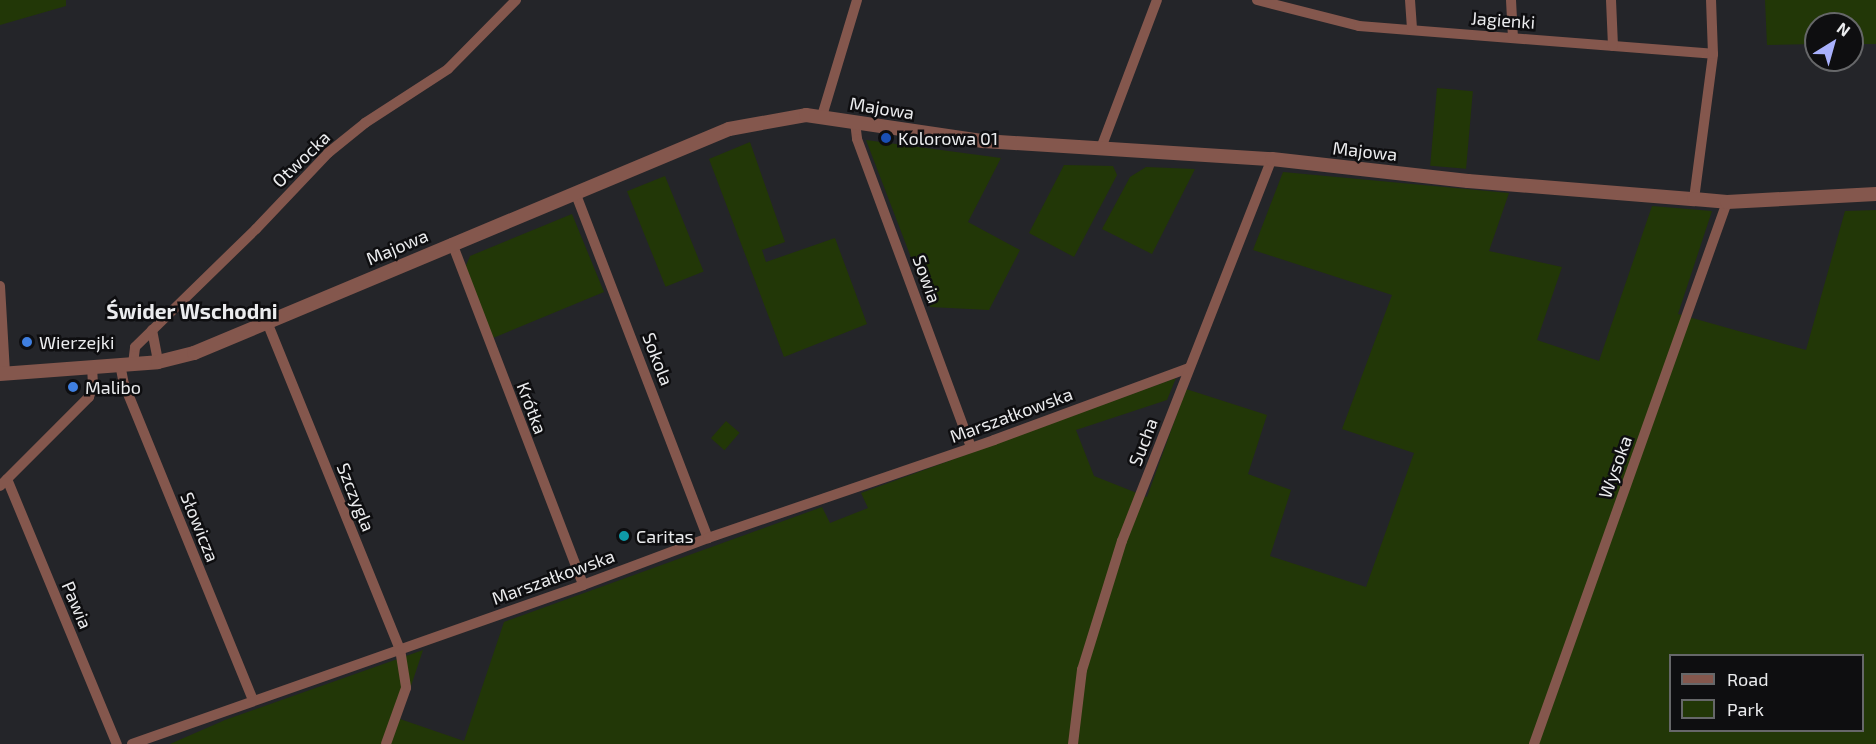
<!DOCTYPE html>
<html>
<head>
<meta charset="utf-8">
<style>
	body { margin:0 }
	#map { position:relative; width:1876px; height:744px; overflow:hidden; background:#242529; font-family:"Exo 2",sans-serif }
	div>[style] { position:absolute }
	.green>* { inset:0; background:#223707; transform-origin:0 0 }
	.minor>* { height:10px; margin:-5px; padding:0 5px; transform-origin:5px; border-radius:5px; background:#84574d }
	.tertiary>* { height:14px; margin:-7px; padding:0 7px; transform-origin:7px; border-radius:7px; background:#84574d }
	.dots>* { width:16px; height:16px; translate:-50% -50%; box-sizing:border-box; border:3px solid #0e0e10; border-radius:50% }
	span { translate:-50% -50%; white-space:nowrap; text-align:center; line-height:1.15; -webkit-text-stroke:5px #0e0e10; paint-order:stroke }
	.street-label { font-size:18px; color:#ebecee }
	.poi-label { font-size:18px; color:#ebecee }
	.left { translate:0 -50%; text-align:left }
	.quarter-label { font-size:21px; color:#ebecee; font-weight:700 }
	.legend { position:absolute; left:1669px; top:654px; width:195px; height:78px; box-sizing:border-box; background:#0e0e10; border:2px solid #666769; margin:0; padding:8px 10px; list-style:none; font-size:18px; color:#ebecee }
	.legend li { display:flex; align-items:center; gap:12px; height:30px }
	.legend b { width:30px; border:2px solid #666769 }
	.north { position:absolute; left:1804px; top:12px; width:60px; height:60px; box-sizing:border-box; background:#0e0e10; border:2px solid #666769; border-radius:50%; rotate:37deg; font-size:16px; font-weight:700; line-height:24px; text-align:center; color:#ebecee }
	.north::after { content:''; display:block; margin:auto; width:21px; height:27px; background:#a8b0fc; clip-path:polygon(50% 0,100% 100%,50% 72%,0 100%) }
</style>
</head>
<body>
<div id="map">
	<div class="green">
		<i style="clip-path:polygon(0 0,66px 0,66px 6px,0 25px)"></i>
		<i style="clip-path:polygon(1765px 0,1876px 0,1876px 44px,1852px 44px,1852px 24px,1816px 24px,1816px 44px,1767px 45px)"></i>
		<i style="left:1437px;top:88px;width:36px;height:78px;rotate:5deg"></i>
		<i style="clip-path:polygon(866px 140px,1001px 158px,968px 222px,1020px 250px,989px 310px,930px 307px)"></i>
		<i style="clip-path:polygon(750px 142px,785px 242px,762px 250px,766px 262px,835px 238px,867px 324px,784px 357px,709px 159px)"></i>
		<i style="clip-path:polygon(1064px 165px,1113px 166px,1117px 175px,1074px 257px,1029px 233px)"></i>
		<i style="clip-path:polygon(1146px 167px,1195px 169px,1152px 254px,1102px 229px,1130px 177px)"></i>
		<i style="clip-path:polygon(evenodd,1283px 172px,1509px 193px,1489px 251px,1562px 267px,1537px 340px,1599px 361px,1652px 206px,1712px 211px,1678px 314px,1806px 350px,1845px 211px,1876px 210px,1876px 744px,170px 744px,225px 720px,423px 650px,400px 719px,464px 741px,504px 622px,822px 507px,830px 523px,868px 508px,861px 493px,1176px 378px,1167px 400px,1076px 430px,1094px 476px,1147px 497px,1186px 389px,1267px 415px,1248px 474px,1291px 490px,1270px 556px,1366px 587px,1414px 453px,1342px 429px,1392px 295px,1253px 250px,1283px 172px,1670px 656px,1862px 656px,1862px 730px,1670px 730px,1670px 656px)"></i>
		<i style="left:665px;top:176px;width:103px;height:41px;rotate:68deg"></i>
		<i style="clip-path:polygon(572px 214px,604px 292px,493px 338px,465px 268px,470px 256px)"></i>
		<i style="left:726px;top:421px;width:18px;height:23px;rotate:41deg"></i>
	</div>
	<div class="minor">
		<i style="left:1257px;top:0;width:105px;rotate:14.3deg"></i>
		<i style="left:1359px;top:26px;width:355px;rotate:4.5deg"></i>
		<i style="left:1410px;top:0;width:30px;rotate:86deg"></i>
		<i style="left:1511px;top:0;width:37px;rotate:87deg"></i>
		<i style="left:1611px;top:0;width:46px;rotate:87.5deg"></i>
		<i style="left:822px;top:116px;width:121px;rotate:-73.2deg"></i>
		<i style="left:855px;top:122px;width:17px;rotate:83deg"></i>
		<i style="left:857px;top:139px;width:328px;rotate:69.7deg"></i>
		<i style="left:1101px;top:148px;width:158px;rotate:-69.3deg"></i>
		<i style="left:575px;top:192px;width:371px;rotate:69deg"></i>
		<i style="left:1694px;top:199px;width:146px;rotate:-82.5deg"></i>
		<i style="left:1713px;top:54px;width:54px;rotate:-92.1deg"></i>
		<i style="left:452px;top:243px;width:366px;rotate:69deg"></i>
		<i style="left:0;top:286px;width:87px;rotate:86.7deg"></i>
		<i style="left:267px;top:322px;width:353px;rotate:67.9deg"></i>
		<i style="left:400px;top:649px;width:39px;rotate:81deg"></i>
		<i style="left:406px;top:688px;width:59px;rotate:109.7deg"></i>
		<i style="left:152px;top:330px;width:33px;rotate:79deg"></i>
		<i style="left:120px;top:364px;width:20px;rotate:79deg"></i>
		<i style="left:124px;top:384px;width:341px;rotate:67.8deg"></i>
		<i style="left:133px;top:364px;width:17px;rotate:-83deg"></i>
		<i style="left:135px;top:347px;width:169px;rotate:-44.3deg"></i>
		<i style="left:256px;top:229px;width:105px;rotate:-46.5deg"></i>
		<i style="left:328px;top:153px;width:48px;rotate:-39deg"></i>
		<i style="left:365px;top:123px;width:99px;rotate:-33deg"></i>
		<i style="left:448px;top:69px;width:97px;rotate:-45.4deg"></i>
		<i style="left:7px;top:479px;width:287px;rotate:67.5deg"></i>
		<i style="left:0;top:486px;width:126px;rotate:-45deg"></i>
		<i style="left:89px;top:397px;width:13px;rotate:-72deg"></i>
		<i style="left:93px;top:385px;width:18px;rotate:-93deg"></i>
		<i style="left:132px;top:744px;width:478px;rotate:-19.4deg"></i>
		<i style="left:583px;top:585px;width:134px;rotate:-20.6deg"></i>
		<i style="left:708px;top:538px;width:302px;rotate:-18.9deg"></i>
		<i style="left:994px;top:440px;width:208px;rotate:-20.3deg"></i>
		<i style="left:1073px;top:744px;width:75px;rotate:-83.1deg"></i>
		<i style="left:1082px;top:670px;width:135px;rotate:-72.8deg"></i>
		<i style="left:1122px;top:541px;width:410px;rotate:-68.6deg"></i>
		<i style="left:1534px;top:744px;width:575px;rotate:-70.4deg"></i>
	</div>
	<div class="tertiary">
		<i style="left:0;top:374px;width:158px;rotate:-4.3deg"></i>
		<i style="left:158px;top:362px;width:37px;rotate:-14deg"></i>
		<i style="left:194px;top:353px;width:580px;rotate:-22.72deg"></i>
		<i style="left:729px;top:129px;width:78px;rotate:-10.3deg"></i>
		<i style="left:806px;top:115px;width:179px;rotate:8.4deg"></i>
		<i style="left:983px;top:141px;width:290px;rotate:3.6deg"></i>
		<i style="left:1272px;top:159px;width:197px;rotate:6.4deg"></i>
		<i style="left:1468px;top:181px;width:227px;rotate:4.6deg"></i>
		<i style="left:1694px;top:199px;width:33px;rotate:5deg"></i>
		<i style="left:1727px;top:202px;width:149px;rotate:-3.1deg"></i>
	</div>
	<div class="dots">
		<i style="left:886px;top:138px;background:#1a4fb4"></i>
		<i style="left:27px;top:342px;background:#3f7fe0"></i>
		<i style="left:73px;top:387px;background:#3f7fe0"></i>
		<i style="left:624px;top:536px;background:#0f9aa8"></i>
	</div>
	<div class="street-label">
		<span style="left:1503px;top:20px;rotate:4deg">Jagienki</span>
		<span style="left:882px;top:108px;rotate:9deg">Majowa</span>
		<span style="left:1365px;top:151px;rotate:6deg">Majowa</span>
		<span style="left:301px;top:159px;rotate:-44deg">Otwocka</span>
		<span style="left:397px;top:247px;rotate:-23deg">Majowa</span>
		<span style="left:927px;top:279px;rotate:70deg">Sowia</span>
		<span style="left:658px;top:359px;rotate:69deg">Sokola</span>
		<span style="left:532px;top:408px;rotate:69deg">Krótka</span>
		<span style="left:1011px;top:415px;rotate:-20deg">Marszałkowska</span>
		<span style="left:1143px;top:442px;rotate:-69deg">Sucha</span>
		<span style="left:1615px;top:467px;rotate:-70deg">Wysoka</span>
		<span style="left:356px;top:497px;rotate:68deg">Szczygla</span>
		<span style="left:200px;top:527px;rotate:68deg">Słowicza</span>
		<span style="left:553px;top:577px;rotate:-20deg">Marszałkowska</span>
		<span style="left:77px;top:605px;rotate:67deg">Pawia</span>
	</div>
	<div class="poi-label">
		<span class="left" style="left:898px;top:138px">Kolorowa 01</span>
		<span class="left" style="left:39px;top:342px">Wierzejki</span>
		<span class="left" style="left:85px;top:387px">Malibo</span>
		<span class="left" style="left:636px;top:536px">Caritas</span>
	</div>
	<div class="quarter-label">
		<span style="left:192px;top:311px">Świder Wschodni</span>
	</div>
	<ul class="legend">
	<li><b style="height:8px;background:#84574d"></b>Road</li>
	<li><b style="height:16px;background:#223707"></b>Park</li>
	</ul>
	<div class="north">N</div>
</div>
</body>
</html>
